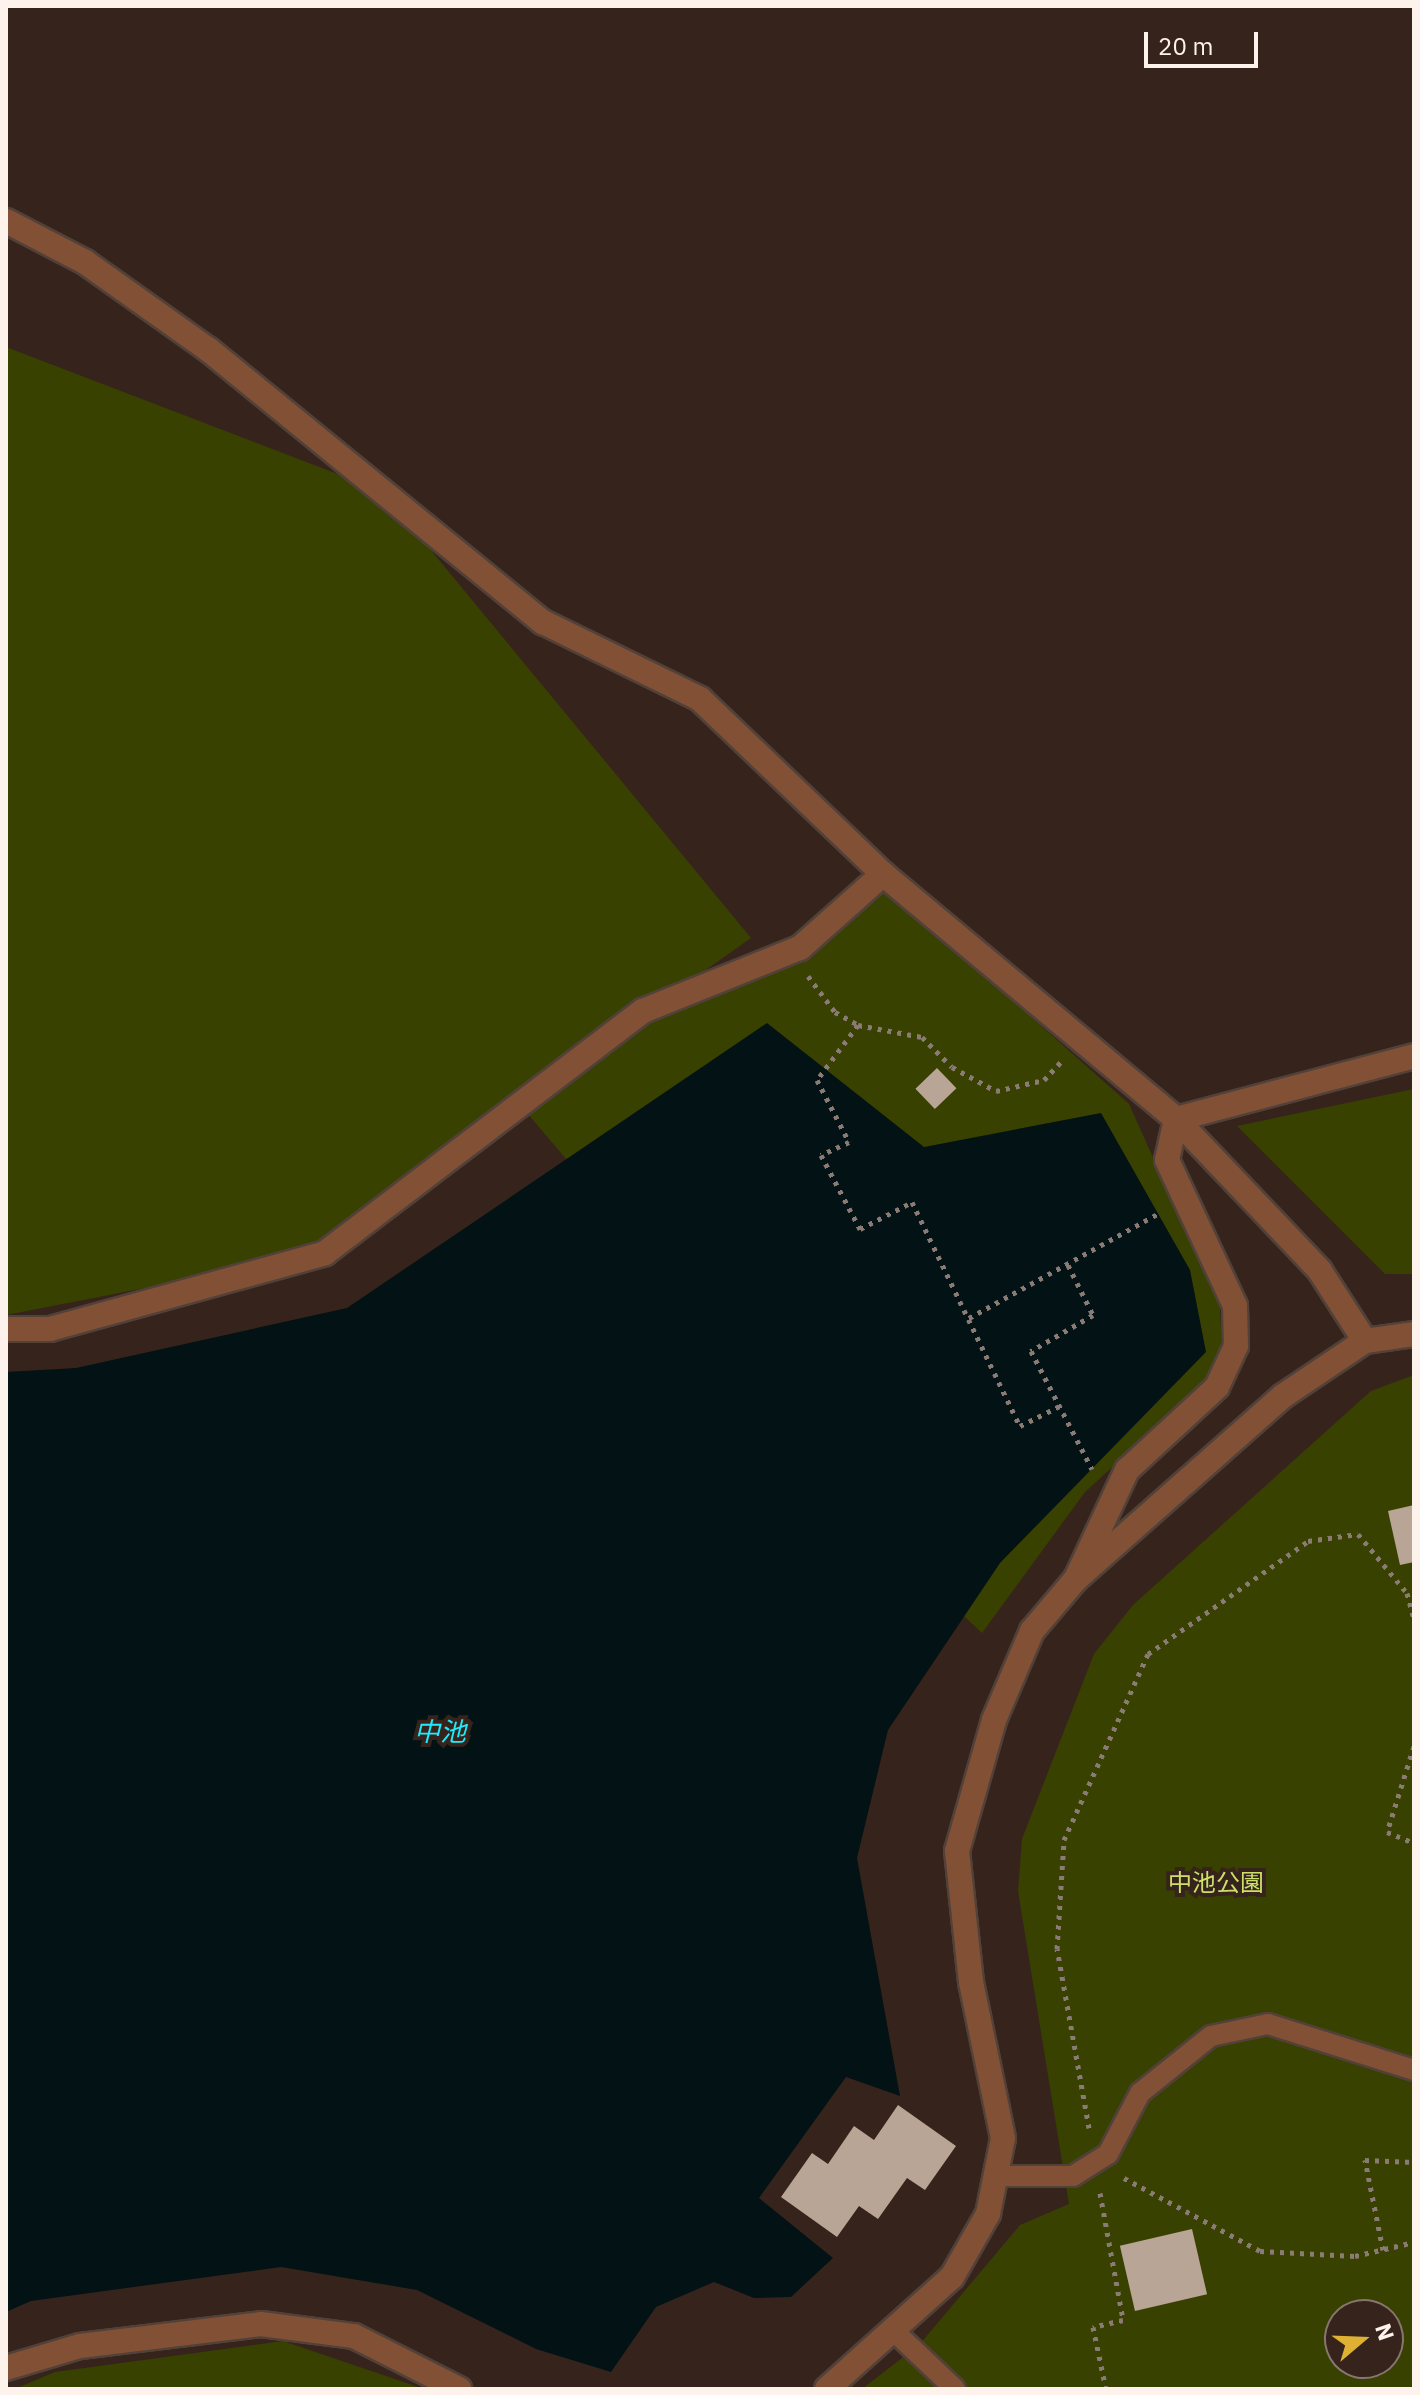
<!DOCTYPE html>
<html>
<head>
<meta charset="utf-8">
<style>
	body { margin:0 }
	#map { position:relative; width:1420px; height:2395px; overflow:hidden; background:#36241c; font-family:"IBM Plex Sans","Noto Sans JP",sans-serif }
	div>[style] { position:absolute }
	.green>* { inset:0; background:#394100 }
	.water>* { inset:0; background:#031214 }
	.building>* { inset:0; background:#b8a596; transform-origin:0 0 }
	.path>* { height:5px; margin-top:-2.5px; transform-origin:0; background:repeating-linear-gradient(90deg,#8a7b74 0 4px,transparent 0 10px) }
	.roads { filter:drop-shadow(2px 0 #524139) drop-shadow(-2px 0 #524139) drop-shadow(0 2px #524139) drop-shadow(0 -2px #524139) }
	.service>* { height:20px; margin:-10px; padding:0 10px; transform-origin:10px; border-radius:10px; background:#825135 }
	.minor>* { height:24px; margin:-12px; padding:0 12px; transform-origin:12px; border-radius:12px; background:#825135 }
	.tertiary>* { height:24px; margin:-12px; padding:0 12px; transform-origin:12px; border-radius:12px; background:#825135 }
	span { translate:-50% -50%; white-space:nowrap; text-align:center; line-height:1.15; -webkit-text-stroke:8px #36241c; paint-order:stroke }
	.park-label { font-size:24px; color:#cddf6b }
	.water-label { font-size:26px; color:#1eebfc; font-style:italic }
	.frame { position:absolute; inset:0; border:8px solid #fef2ec; pointer-events:none }
	.north { position:absolute; left:1324px; top:2299px; width:80px; height:80px; box-sizing:border-box; background:#36241c; border:2px solid #86766f; border-radius:50%; rotate:71deg; font-size:22px; font-weight:700; line-height:32px; text-align:center; color:#fef2ec }
	.north::after { content:''; display:block; margin:auto; width:28px; height:36px; background:#deb133; clip-path:polygon(50% 0,100% 100%,50% 72%,0 100%) }
	.scale { position:absolute; left:1144px; top:32px; width:114px; height:36px; box-sizing:border-box; border:4px solid #fef2ec; border-top:0; padding-left:10px; font-size:24px; line-height:28px; white-space:nowrap; color:#fef2ec; -webkit-text-stroke:6px #36241c; paint-order:stroke }
</style>
</head>
<body>
<div id="map">
	<div class="green">
		<i style="clip-path:polygon(6px 347px,382px 491px,751px 938px,478px 1131px,325px 1253px,6px 1315px)"></i>
		<i style="clip-path:polygon(886px 888px,1129px 1104px,1220px 1307px,1222px 1353px,1201px 1386px,1085px 1492px,982px 1633px,921px 1576px,527px 1113px,647px 1019px,799px 961px)"></i>
		<i style="clip-path:polygon(1414px 1089px,1414px 1274px,1385px 1274px,1237px 1126px)"></i>
		<i style="clip-path:polygon(evenodd,1414px 1375px,1414px 2389px,862px 2389px,920px 2344px,1020px 2225px,1069px 2204px,1018px 1891px,1022px 1839px,1094px 1654px,1133px 1605px,1371px 1391px,1414px 1375px,1340px 2315px,1388px 2315px,1388px 2363px,1340px 2363px,1340px 2315px)"></i>
		<i style="clip-path:polygon(283px 2341px,424px 2389px,15px 2389px,55px 2372px)"></i>
	</div>
	<div class="water">
		<i style="clip-path:polygon(767px 1023px,924px 1147px,1101px 1113px,1190px 1270px,1206px 1352px,1000px 1563px,888px 1730px,857px 1858px,900px 2096px,846px 2077px,759px 2198px,833px 2258px,791px 2297px,754px 2298px,714px 2282px,656px 2307px,611px 2372px,536px 2349px,417px 2290px,281px 2267px,31px 2301px,6px 2312px,6px 1372px,76px 1368px,347px 1308px)"></i>
	</div>
	<div class="building">
		<i style="left:937px;top:1068px;width:28px;height:30px;rotate:46deg"></i>
		<i style="clip-path:polygon(1414px 1505px,1414px 1562px,1400px 1565px,1388px 1511px)"></i>
		<i style="clip-path:polygon(898px 2105px,956px 2146px,925px 2190px,907px 2178px,878px 2219px,859px 2206px,837px 2237px,781px 2197px,812px 2153px,828px 2164px,854px 2126px,874px 2140px)"></i>
		<i style="left:1192px;top:2229px;width:67px;height:74px;rotate:77deg"></i>
	</div>
	<div class="path">
		<i style="left:808px;top:976px;width:45px;rotate:53.1deg"></i>
		<i style="left:835px;top:1012px;width:26px;rotate:29deg"></i>
		<i style="left:858px;top:1025px;width:69px;rotate:126.7deg"></i>
		<i style="left:817px;top:1080px;width:70px;rotate:62.7deg"></i>
		<i style="left:849px;top:1142px;width:31px;rotate:155deg"></i>
		<i style="left:821px;top:1155px;width:84px;rotate:62.2deg"></i>
		<i style="left:860px;top:1229px;width:59px;rotate:-27.4deg"></i>
		<i style="left:912px;top:1202px;width:249px;rotate:64.3deg"></i>
		<i style="left:1020px;top:1426px;width:45px;rotate:-26.6deg"></i>
		<i style="left:858px;top:1025px;width:65px;rotate:10.6deg"></i>
		<i style="left:922px;top:1037px;width:42px;rotate:45deg"></i>
		<i style="left:952px;top:1067px;width:50px;rotate:28.6deg"></i>
		<i style="left:996px;top:1091px;width:49px;rotate:-12.9deg"></i>
		<i style="left:1044px;top:1080px;width:25px;rotate:-47deg"></i>
		<i style="left:1068px;top:1265px;width:56px;rotate:63.4deg"></i>
		<i style="left:1093px;top:1315px;width:72px;rotate:149.9deg"></i>
		<i style="left:1031px;top:1351px;width:133px;rotate:62.7deg"></i>
		<i style="left:969px;top:1318px;width:217px;rotate:-28.9deg"></i>
		<i style="left:1414px;top:1746px;width:90px;rotate:107.4deg"></i>
		<i style="left:1387px;top:1832px;width:29px;rotate:22deg"></i>
		<i style="left:1089px;top:2128px;width:182px;rotate:-100.1deg"></i>
		<i style="left:1057px;top:1949px;width:109px;rotate:-86.3deg"></i>
		<i style="left:1064px;top:1840px;width:204px;rotate:-65.7deg"></i>
		<i style="left:1148px;top:1654px;width:196px;rotate:-35.2deg"></i>
		<i style="left:1308px;top:1541px;width:50px;rotate:-8deg"></i>
		<i style="left:1358px;top:1534px;width:77px;rotate:50.3deg"></i>
		<i style="left:1407px;top:1593px;width:27px;rotate:75deg"></i>
		<i style="left:1124px;top:2178px;width:154px;rotate:28.2deg"></i>
		<i style="left:1260px;top:2251px;width:95px;rotate:3deg"></i>
		<i style="left:1355px;top:2256px;width:61px;rotate:-13.3deg"></i>
		<i style="left:1100px;top:2193px;width:129px;rotate:79.7deg"></i>
		<i style="left:1123px;top:2320px;width:31px;rotate:167deg"></i>
		<i style="left:1093px;top:2327px;width:63px;rotate:78.2deg"></i>
		<i style="left:1383px;top:2250px;width:92px;rotate:-101.3deg"></i>
		<i style="left:1365px;top:2160px;width:49px;rotate:2.3deg"></i>
	</div>
	<div class="roads">
		<div class="service">
			<i style="left:997px;top:2176px;width:76px"></i>
			<i style="left:1073px;top:2176px;width:41px;rotate:-32.2deg"></i>
			<i style="left:1108px;top:2154px;width:69px;rotate:-62.3deg"></i>
			<i style="left:1140px;top:2093px;width:91px;rotate:-38.8deg"></i>
			<i style="left:1211px;top:2036px;width:58px;rotate:-11.9deg"></i>
			<i style="left:1268px;top:2024px;width:153px;rotate:17.5deg"></i>
			<i style="left:896px;top:2333px;width:81px;rotate:43.5deg"></i>
		</div>
		<div class="minor">
			<i style="left:6px;top:221px;width:89px;rotate:27.4deg"></i>
			<i style="left:85px;top:262px;width:152px;rotate:35.4deg"></i>
			<i style="left:209px;top:350px;width:431px;rotate:39.2deg"></i>
			<i style="left:543px;top:622px;width:175px;rotate:26.1deg"></i>
			<i style="left:700px;top:699px;width:253px;rotate:43.7deg"></i>
			<i style="left:883px;top:874px;width:382px;rotate:39.9deg"></i>
			<i style="left:1176px;top:1119px;width:42px;rotate:102.4deg"></i>
			<i style="left:1167px;top:1160px;width:161px;rotate:65deg"></i>
			<i style="left:1235px;top:1306px;width:40px;rotate:88.6deg"></i>
			<i style="left:1236px;top:1346px;width:45px;rotate:114.9deg"></i>
			<i style="left:1217px;top:1387px;width:122px;rotate:137.3deg"></i>
			<i style="left:1127px;top:1470px;width:120px;rotate:115.1deg"></i>
			<i style="left:6px;top:1329px;width:44px"></i>
			<i style="left:50px;top:1329px;width:285px;rotate:-15.4deg"></i>
			<i style="left:325px;top:1253px;width:400px;rotate:-37.3deg"></i>
			<i style="left:643px;top:1011px;width:169px;rotate:-21.9deg"></i>
			<i style="left:800px;top:948px;width:111px;rotate:-41.7deg"></i>
		</div>
		<div class="tertiary">
			<i style="left:1176px;top:1119px;width:209px;rotate:46.5deg"></i>
			<i style="left:1320px;top:1271px;width:83px;rotate:57.3deg"></i>
			<i style="left:1176px;top:1119px;width:246px;rotate:-14.8deg"></i>
			<i style="left:6px;top:2368px;width:77px;rotate:-16.6deg"></i>
			<i style="left:80px;top:2346px;width:182px;rotate:-6.9deg"></i>
			<i style="left:261px;top:2324px;width:94px;rotate:7.4deg"></i>
			<i style="left:354px;top:2336px;width:118px;rotate:26.8deg"></i>
			<i style="left:827px;top:2389px;width:168px;rotate:-41.9deg"></i>
			<i style="left:952px;top:2277px;width:73px;rotate:-60.3deg"></i>
			<i style="left:988px;top:2214px;width:77px;rotate:-78.8deg"></i>
			<i style="left:1003px;top:2138px;width:159px;rotate:-101.6deg"></i>
			<i style="left:971px;top:1982px;width:132px;rotate:-96.1deg"></i>
			<i style="left:957px;top:1851px;width:136px;rotate:-74.2deg"></i>
			<i style="left:994px;top:1720px;width:97px;rotate:-66.9deg"></i>
			<i style="left:1032px;top:1631px;width:68px;rotate:-49.8deg"></i>
			<i style="left:1076px;top:1579px;width:276px;rotate:-41.5deg"></i>
			<i style="left:1283px;top:1396px;width:99px;rotate:-33.9deg"></i>
			<i style="left:1365px;top:1341px;width:49px;rotate:-8.1deg"></i>
		</div>
	</div>
	<div class="park-label">
		<span style="left:1216px;top:1883px">中池公園</span>
	</div>
	<div class="water-label">
		<span style="left:440px;top:1732px">中池</span>
	</div>
	<div class="frame"></div>
	<div class="north">N</div>
	<div class="scale">20 m</div>
</div>
</body>
</html>
